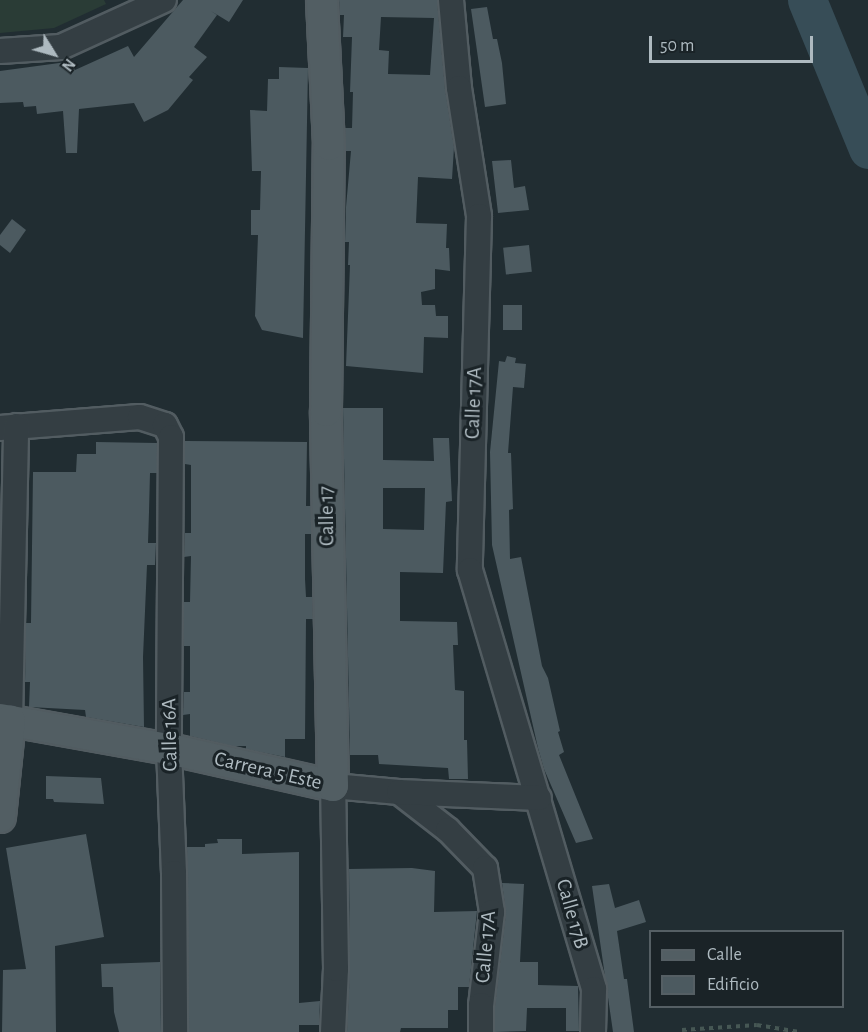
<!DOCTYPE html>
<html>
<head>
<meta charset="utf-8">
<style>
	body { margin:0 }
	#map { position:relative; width:868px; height:1032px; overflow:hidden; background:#212d32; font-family:"Alegreya Sans",sans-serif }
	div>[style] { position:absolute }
	.green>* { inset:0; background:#2a3c36 }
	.river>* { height:39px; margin:-19.5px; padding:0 19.5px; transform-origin:19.5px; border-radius:19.5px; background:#374d57 }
	.building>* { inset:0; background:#4c5a60; transform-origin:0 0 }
	.path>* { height:4px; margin-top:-2px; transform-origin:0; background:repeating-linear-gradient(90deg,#465754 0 4.5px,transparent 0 9px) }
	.roads { filter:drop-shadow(2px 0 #525c61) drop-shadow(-2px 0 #525c61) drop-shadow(0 2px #525c61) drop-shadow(0 -2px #525c61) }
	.minor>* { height:24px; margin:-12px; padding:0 12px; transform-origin:12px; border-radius:12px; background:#343e43 }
	.major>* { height:30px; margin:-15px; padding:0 15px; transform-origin:15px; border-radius:15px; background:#525e63 }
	span { translate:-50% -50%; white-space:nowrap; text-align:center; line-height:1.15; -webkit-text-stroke:6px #1a2327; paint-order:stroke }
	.street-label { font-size:21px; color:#aebac0 }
	.legend { position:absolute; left:649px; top:930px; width:195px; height:78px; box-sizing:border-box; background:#1a2327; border:2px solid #555f64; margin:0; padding:8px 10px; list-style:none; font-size:18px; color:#aebac0 }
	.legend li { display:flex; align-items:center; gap:12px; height:30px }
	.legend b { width:30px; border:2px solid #555f64 }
	.north { position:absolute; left:24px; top:24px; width:60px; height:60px; -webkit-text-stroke:4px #1a2327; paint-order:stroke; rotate:127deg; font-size:16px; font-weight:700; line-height:24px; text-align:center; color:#aebac0 }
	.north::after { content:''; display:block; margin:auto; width:21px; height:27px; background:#aebac0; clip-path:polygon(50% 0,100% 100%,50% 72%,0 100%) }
	.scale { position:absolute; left:649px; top:36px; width:164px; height:27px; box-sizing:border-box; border:3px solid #aebac0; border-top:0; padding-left:8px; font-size:18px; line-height:21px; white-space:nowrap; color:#aebac0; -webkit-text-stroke:4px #1a2327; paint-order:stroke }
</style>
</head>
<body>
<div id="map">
	<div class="green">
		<i style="clip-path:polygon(0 0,104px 0,106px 4px,54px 28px,0 33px)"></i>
	</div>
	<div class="river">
		<i style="left:807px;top:0;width:161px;rotate:67.7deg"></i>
	</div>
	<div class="building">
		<i style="clip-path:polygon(183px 0,243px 0,229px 22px,211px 11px,217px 15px,194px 47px,207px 57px,189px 77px,193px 80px,168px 110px,144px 122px,134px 103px,79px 109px,77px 153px,66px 153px,63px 111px,37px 114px,36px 106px,24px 107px,23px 102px,0 103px,0 71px,74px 61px,75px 70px,128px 46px,134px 57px)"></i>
		<i style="clip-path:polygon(evenodd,339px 0,437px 0,445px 89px,454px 147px,452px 179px,418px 177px,416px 223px,447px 224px,446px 248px,449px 248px,450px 271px,435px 269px,435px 289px,421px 292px,422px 305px,435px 305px,436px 316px,448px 316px,448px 338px,424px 337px,423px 373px,346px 366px,350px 265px,348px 265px,349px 242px,345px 242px,346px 207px,351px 151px,346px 151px,345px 128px,352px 128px,353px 92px,350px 92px,352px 37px,343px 37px,344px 15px,340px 15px,339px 0,381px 17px,434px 18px,430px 75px,388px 74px,389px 51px,379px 50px,381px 17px)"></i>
		<i style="clip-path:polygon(487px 7px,493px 39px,497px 39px,502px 63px,506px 104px,485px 107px,471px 9px)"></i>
		<i style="clip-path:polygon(279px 67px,308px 68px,303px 338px,262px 330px,255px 316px,258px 235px,251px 235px,251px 210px,260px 210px,261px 171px,252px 171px,250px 110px,267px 111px,268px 79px,279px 79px)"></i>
		<i style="clip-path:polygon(511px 160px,514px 188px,525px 186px,529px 210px,498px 213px,492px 161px)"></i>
		<i style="clip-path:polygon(12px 219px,26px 230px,10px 253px,0 245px,0 235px)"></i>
		<i style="left:529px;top:245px;width:27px;height:26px;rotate:84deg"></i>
		<i style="left:503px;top:305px;width:19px;height:25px"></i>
		<i style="clip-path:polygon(507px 356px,516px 358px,515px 363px,526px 364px,524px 388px,513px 387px,508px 453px,511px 453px,513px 509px,509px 510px,510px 559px,521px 557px,542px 666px,548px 678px,560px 731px,558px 732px,564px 752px,559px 755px,593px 839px,576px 843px,544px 769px,538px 748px,492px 545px,490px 452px,499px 361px,505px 362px)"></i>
		<i style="clip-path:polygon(evenodd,343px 408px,383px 408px,383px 460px,434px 461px,433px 438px,449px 438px,452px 501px,446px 502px,443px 573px,400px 572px,400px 621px,457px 622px,458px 645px,453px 645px,455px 690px,464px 691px,464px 740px,467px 740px,468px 779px,449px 779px,448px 768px,379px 764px,378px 755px,350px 755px,343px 408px,383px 488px,425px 488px,424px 530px,383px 529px,383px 488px)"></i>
		<i style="clip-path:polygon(185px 441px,307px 442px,306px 506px,311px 506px,311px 534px,305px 534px,305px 579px,306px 597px,312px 597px,313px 619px,306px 619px,305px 739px,285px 739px,285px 757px,246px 749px,246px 746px,233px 746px,190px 736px,190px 714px,183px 715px,184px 692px,190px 692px,190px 646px,184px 646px,184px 602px,190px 602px,191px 556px,184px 557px,185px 533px,191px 533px,191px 465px,185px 464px)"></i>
		<i style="clip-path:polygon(96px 442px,157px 443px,157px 473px,150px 473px,149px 512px,148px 543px,156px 543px,155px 565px,147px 565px,143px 657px,144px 727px,86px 717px,85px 710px,29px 707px,30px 682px,25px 682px,26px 623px,31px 623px,33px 472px,76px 472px,77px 454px,96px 454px)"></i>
		<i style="clip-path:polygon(46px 776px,101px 778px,104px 804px,54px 802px,53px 799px,46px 799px)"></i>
		<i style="clip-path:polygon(86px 834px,104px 937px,55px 946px,56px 1032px,2px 1032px,3px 970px,26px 969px,6px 848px)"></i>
		<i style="clip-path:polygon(217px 839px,242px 839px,242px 854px,299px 852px,299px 1003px,320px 1001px,319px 1025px,299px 1025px,299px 1032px,189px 1032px,187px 847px,205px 847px,205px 844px,218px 843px)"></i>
		<i style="clip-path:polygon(412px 868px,435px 871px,434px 912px,477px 911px,469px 987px,458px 987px,458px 1010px,448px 1010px,448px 1028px,401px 1028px,400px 1032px,347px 1032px,350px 969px,349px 869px)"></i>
		<i style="clip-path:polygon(502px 883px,524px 884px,520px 962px,538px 962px,538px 985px,578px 986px,579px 1031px,566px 1031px,566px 1008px,527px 1008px,526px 1031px,495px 1032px,495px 1006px,506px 913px)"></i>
		<i style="clip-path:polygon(609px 884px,615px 908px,639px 900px,646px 922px,617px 931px,624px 979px,627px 979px,634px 1032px,613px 1032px,592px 886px)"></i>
		<i style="clip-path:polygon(160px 962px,161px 1032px,119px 1032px,114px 1012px,113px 987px,102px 987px,101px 964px)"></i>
	</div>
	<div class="path">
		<i style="left:682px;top:1030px;width:75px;rotate:-3.8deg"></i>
		<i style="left:757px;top:1025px;width:43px;rotate:9.5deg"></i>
	</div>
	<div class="roads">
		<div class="minor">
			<i style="left:451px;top:0;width:88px;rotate:84.8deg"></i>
			<i style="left:459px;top:88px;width:130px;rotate:81.1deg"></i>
			<i style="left:479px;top:216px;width:354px;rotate:91.5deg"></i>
			<i style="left:470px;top:570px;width:437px;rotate:73.5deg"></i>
			<i style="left:594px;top:989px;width:43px;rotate:91.3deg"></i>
			<i style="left:0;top:51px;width:61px;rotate:-3.8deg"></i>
			<i style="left:61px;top:47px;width:113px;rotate:-24.5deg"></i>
			<i style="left:0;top:428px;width:140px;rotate:-4.5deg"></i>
			<i style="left:140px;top:417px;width:26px;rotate:18deg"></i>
			<i style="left:165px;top:425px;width:13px;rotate:63deg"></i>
			<i style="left:171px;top:437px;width:312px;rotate:90.4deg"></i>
			<i style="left:169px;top:749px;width:124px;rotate:87.7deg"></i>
			<i style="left:174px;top:873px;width:159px;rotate:89.6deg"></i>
			<i style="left:10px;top:721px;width:295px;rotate:-88.8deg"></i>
			<i style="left:399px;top:792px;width:62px;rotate:37.8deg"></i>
			<i style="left:448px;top:830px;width:53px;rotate:45.8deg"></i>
			<i style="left:485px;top:868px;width:45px;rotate:81deg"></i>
			<i style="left:492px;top:912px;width:94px;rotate:96.7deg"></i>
			<i style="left:481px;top:1005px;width:27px;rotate:90deg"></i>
			<i style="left:333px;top:1032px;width:63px;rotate:-87.3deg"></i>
			<i style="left:336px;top:969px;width:183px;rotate:-90.9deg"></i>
			<i style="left:333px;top:786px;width:66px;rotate:5.2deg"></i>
			<i style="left:399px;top:792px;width:140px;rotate:2.5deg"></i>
		</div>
		<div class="major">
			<i style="left:0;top:719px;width:172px;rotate:10.1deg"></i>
			<i style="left:169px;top:749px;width:168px;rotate:12.7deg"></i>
			<i style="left:333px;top:786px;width:375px;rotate:-91.1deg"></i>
			<i style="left:326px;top:411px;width:266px;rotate:-89.4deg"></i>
			<i style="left:329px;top:145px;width:145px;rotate:-92.8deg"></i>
			<i style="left:0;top:817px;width:97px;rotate:-84.1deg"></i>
		</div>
	</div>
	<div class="street-label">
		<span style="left:474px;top:403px;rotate:-88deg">Calle 17A</span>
		<span style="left:327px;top:516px;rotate:-91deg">Calle 17</span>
		<span style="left:170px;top:735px;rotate:-91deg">Calle 16A</span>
		<span style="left:268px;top:771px;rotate:13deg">Carrera 5 Este</span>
		<span style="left:572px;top:914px;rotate:74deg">Calle 17B</span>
		<span style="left:486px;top:947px;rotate:-85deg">Calle 17A</span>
	</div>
	<ul class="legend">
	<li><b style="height:8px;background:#525e63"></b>Calle</li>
	<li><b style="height:16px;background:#4c5a60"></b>Edificio</li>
	</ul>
	<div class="north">N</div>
	<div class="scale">50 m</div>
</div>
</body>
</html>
